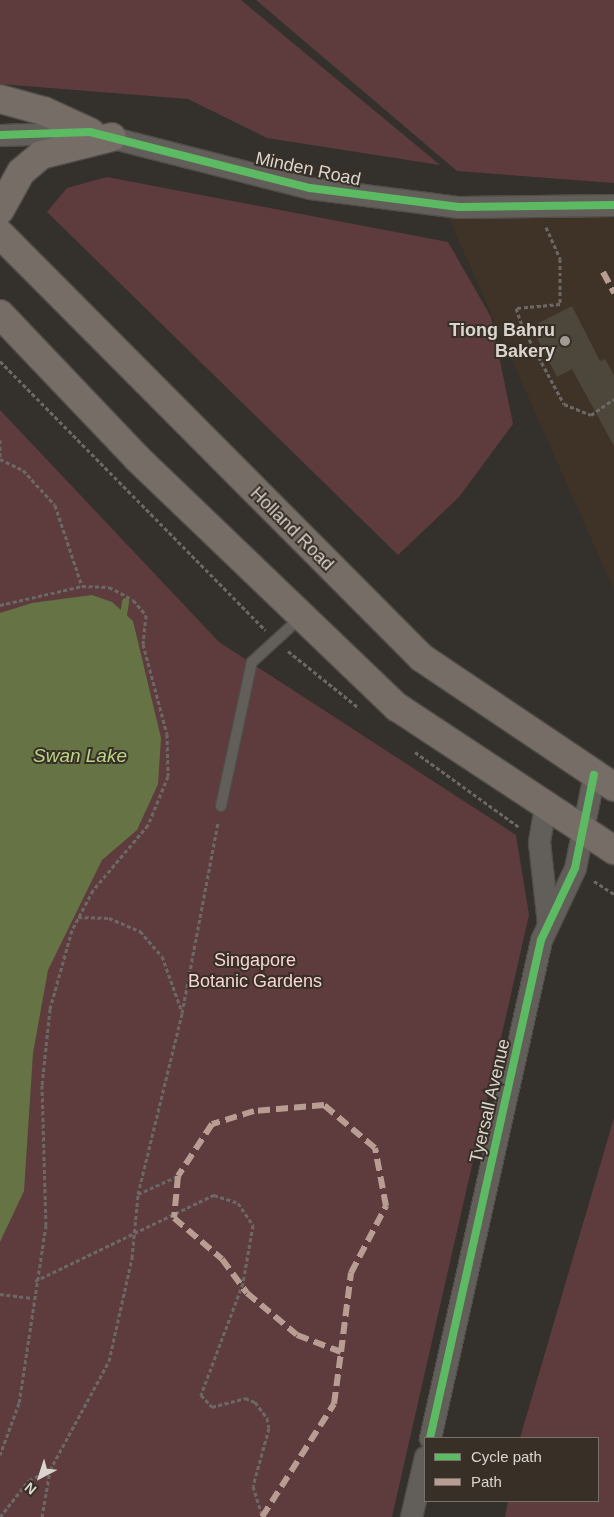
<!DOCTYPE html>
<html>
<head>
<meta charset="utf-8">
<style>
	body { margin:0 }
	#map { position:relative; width:614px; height:1517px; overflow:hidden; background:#34302b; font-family:Helvetica,sans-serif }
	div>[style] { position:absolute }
	.built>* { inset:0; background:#3f3327 }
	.green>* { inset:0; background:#5e3c3d }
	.water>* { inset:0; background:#667445 }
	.stream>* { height:7px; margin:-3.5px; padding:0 3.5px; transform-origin:3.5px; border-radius:3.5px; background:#667445 }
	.building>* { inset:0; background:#4c473a }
	.path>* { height:3px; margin-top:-1.5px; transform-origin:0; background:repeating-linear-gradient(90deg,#6b6865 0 4px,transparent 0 6.5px) }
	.roads { filter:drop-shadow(1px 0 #514d48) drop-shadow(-1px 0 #514d48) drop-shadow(0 1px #514d48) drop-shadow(0 -1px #514d48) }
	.lane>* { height:10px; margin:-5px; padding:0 5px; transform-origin:5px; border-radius:5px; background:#625e5a }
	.street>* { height:21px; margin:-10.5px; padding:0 10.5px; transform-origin:10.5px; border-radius:10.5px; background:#625e5a }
	.primary>* { height:28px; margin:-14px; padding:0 14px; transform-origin:14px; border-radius:14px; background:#766d67 }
	.quiet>* { height:6px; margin-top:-3px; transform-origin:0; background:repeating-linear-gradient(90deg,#b99d93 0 12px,transparent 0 18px) }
	.cycleway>* { height:8px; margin:-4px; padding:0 4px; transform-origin:4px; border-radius:4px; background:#5cba63 }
	.dots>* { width:14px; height:14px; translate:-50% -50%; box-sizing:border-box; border:2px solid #383027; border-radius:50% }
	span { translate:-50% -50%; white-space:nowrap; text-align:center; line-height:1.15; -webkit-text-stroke:4px #383027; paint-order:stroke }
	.street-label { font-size:18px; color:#dbd5cf }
	.poi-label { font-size:18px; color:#dbd5cf; font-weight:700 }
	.right { translate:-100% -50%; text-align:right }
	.park-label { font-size:18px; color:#f9d4d5 }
	.water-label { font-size:19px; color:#bcd688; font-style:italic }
	.legend { position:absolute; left:424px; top:1437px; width:175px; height:65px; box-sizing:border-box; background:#383027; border:1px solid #79726a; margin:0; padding:6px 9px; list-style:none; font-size:15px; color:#dbd5cf }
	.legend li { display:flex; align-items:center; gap:10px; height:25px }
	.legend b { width:25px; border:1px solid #79726a }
	.north { position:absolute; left:15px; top:1452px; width:50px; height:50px; -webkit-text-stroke:4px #383027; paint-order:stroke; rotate:220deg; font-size:14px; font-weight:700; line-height:20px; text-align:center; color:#dbd5cf }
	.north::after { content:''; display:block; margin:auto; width:18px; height:22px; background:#dbd5cf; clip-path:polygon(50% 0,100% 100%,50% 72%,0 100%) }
</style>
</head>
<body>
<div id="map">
	<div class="built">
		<i style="clip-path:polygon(614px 209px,614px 590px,446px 212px)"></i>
	</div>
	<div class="green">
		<i style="clip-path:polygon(0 0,241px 0,440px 165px,267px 138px,188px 99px,0 84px)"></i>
		<i style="clip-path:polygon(256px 0,614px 0,614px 183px,457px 171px)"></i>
		<i style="clip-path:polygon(107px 177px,448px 242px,491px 317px,513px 424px,459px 497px,398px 555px,47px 212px,67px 188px)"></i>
		<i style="clip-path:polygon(0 410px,219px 642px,516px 835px,529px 915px,392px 1517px,0 1517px)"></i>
		<i style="clip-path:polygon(614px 1118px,614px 1517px,505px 1517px,508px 1501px,598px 1501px,598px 1438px,520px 1438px)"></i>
	</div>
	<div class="water">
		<i style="clip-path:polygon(92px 595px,112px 602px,133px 621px,161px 738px,158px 784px,137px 830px,102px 860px,48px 970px,33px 1053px,24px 1191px,0 1242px,0 613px,32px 603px)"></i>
	</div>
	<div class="stream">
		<i style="left:122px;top:621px;width:20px;rotate:-81deg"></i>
	</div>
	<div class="building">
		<i style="clip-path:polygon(572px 306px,600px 361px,605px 359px,614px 375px,614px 446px,572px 369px,557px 377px,531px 327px)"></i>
	</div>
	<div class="path">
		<i style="left:546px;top:227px;width:35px;rotate:66deg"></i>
		<i style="left:560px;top:259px;width:45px;rotate:90deg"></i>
		<i style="left:560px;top:304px;width:44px;rotate:174.8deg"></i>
		<i style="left:516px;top:308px;width:21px;rotate:71deg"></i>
		<i style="left:523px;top:328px;width:86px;rotate:61.7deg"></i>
		<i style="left:564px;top:404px;width:29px;rotate:22deg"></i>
		<i style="left:591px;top:415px;width:28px;rotate:-35deg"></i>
		<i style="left:0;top:361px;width:378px;rotate:45.4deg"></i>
		<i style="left:0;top:440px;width:19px;rotate:90deg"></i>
		<i style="left:0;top:459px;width:25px;rotate:26deg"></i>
		<i style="left:23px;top:470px;width:47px;rotate:47.6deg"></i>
		<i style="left:55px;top:505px;width:85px;rotate:71.6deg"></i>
		<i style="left:0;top:605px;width:84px;rotate:-13deg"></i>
		<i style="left:82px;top:586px;width:27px;rotate:2deg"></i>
		<i style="left:109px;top:587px;width:27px;rotate:28deg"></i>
		<i style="left:133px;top:600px;width:20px;rotate:49deg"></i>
		<i style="left:146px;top:615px;width:29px;rotate:96deg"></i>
		<i style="left:143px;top:644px;width:93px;rotate:75.1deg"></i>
		<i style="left:167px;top:734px;width:42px;rotate:88.6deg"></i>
		<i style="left:168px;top:776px;width:53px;rotate:112.2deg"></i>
		<i style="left:148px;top:825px;width:85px;rotate:130.2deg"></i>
		<i style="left:93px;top:890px;width:45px;rotate:117.7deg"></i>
		<i style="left:72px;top:930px;width:82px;rotate:105.6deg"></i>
		<i style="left:50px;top:1009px;width:76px;rotate:96deg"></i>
		<i style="left:42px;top:1085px;width:140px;rotate:88.4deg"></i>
		<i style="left:46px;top:1225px;width:180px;rotate:98.6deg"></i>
		<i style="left:19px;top:1403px;width:55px;rotate:110.1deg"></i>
		<i style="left:288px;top:651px;width:91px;rotate:38.8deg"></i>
		<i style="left:415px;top:752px;width:128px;rotate:35.8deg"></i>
		<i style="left:594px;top:881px;width:24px;rotate:33deg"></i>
		<i style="left:78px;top:917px;width:31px;rotate:2deg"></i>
		<i style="left:109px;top:918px;width:34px;rotate:23deg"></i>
		<i style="left:140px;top:931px;width:33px;rotate:49deg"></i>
		<i style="left:162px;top:956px;width:59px;rotate:70.3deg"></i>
		<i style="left:138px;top:1194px;width:44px;rotate:-24.2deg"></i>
		<i style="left:35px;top:1281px;width:199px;rotate:-25.7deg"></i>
		<i style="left:214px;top:1195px;width:25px;rotate:18deg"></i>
		<i style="left:238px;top:1203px;width:27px;rotate:56deg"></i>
		<i style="left:253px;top:1225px;width:59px;rotate:99.8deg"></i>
		<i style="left:243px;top:1283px;width:120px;rotate:110.6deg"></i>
		<i style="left:201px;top:1395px;width:16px;rotate:47deg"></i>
		<i style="left:212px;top:1407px;width:34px;rotate:-15deg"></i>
		<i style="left:245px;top:1398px;width:11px;rotate:22deg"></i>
		<i style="left:255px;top:1402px;width:20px;rotate:53deg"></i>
		<i style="left:267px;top:1418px;width:10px;rotate:79deg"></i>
		<i style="left:269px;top:1428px;width:60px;rotate:105.4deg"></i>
		<i style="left:253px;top:1486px;width:30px;rotate:73deg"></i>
		<i style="left:0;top:1294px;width:32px;rotate:7deg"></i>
		<i style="left:0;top:1517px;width:47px;rotate:-51.9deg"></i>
		<i style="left:29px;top:1480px;width:23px;rotate:-25deg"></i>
		<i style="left:42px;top:1517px;width:48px;rotate:-80.3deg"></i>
		<i style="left:50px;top:1470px;width:124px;rotate:-61.6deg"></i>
		<i style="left:109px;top:1361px;width:106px;rotate:-77.4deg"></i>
		<i style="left:132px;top:1258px;width:64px;rotate:-84.6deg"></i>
		<i style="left:138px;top:1194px;width:186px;rotate:-76.3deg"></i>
		<i style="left:182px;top:1013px;width:194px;rotate:-79.3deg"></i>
	</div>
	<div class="roads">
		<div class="lane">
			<i style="left:221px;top:806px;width:147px;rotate:-77.9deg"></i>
			<i style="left:252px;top:662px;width:65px;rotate:-42.5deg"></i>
		</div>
		<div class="street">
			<i style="left:0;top:135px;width:90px;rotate:-1.9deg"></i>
			<i style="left:90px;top:132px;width:227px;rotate:14.3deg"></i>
			<i style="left:310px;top:188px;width:150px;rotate:7.3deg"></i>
			<i style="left:459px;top:207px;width:155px;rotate:-0.7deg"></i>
			<i style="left:545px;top:807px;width:36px;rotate:100deg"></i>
			<i style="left:539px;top:842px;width:81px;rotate:83.7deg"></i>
			<i style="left:430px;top:1438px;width:510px;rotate:-77.43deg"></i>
			<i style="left:541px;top:940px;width:80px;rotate:-64.7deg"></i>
			<i style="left:575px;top:868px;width:95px;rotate:-78.5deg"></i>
			<i style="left:411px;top:1517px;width:62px;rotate:-76.9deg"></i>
		</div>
		<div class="primary">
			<i style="left:0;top:99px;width:46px;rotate:15.3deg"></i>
			<i style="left:44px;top:111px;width:51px;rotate:24.5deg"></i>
			<i style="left:0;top:210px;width:43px;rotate:-61.1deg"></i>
			<i style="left:21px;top:172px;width:26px;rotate:-40deg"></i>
			<i style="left:41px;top:155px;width:73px;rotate:-14.2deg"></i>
			<i style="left:0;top:234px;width:598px;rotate:45.14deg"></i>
			<i style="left:422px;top:658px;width:231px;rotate:33.9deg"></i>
			<i style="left:0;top:314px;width:200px;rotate:46.4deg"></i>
			<i style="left:138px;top:459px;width:359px;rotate:43.8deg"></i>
			<i style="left:397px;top:707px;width:260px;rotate:33.4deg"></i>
		</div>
	</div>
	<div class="quiet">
		<i style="left:603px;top:272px;width:24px;rotate:62deg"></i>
		<i style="left:262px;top:1517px;width:134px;rotate:-57.5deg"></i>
		<i style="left:334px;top:1404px;width:52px;rotate:-82.3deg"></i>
		<i style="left:341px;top:1352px;width:80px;rotate:-82.8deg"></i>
		<i style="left:351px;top:1273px;width:76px;rotate:-62.4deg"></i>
		<i style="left:386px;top:1206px;width:59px;rotate:-100.7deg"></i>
		<i style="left:375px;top:1148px;width:67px;rotate:-139.9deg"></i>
		<i style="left:324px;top:1105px;width:70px;rotate:175.1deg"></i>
		<i style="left:254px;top:1111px;width:44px;rotate:162.8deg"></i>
		<i style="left:212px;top:1124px;width:62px;rotate:123.2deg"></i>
		<i style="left:178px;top:1176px;width:42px;rotate:95.4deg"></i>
		<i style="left:174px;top:1218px;width:63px;rotate:40.5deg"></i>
		<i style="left:222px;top:1259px;width:42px;rotate:53.7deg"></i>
		<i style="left:247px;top:1293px;width:65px;rotate:40deg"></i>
		<i style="left:297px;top:1335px;width:47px;rotate:21.1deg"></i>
	</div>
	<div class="cycleway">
		<i style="left:0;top:135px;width:90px;rotate:-1.9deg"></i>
		<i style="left:90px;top:132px;width:227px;rotate:14.3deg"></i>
		<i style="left:310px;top:188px;width:150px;rotate:7.3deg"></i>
		<i style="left:459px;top:207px;width:155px;rotate:-0.7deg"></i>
		<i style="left:430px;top:1438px;width:510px;rotate:-77.43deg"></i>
		<i style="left:541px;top:940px;width:80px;rotate:-64.7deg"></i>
		<i style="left:575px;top:868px;width:95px;rotate:-78.5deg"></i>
	</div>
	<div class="dots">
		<i style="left:565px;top:341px;background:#a19b96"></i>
	</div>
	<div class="street-label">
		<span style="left:308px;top:169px;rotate:12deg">Minden Road</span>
		<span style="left:292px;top:529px;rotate:45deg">Holland Road</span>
		<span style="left:490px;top:1101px;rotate:-77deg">Tyersall Avenue</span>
	</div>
	<div class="poi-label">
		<span class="right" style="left:555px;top:341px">Tiong Bahru<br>Bakery</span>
	</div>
	<div class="park-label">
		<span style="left:255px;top:971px">Singapore<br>Botanic Gardens</span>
	</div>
	<div class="water-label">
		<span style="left:80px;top:756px">Swan Lake</span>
	</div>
	<ul class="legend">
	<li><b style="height:6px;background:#5cba63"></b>Cycle path</li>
	<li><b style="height:6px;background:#b99d93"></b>Path</li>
	</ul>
	<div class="north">N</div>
</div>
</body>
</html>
